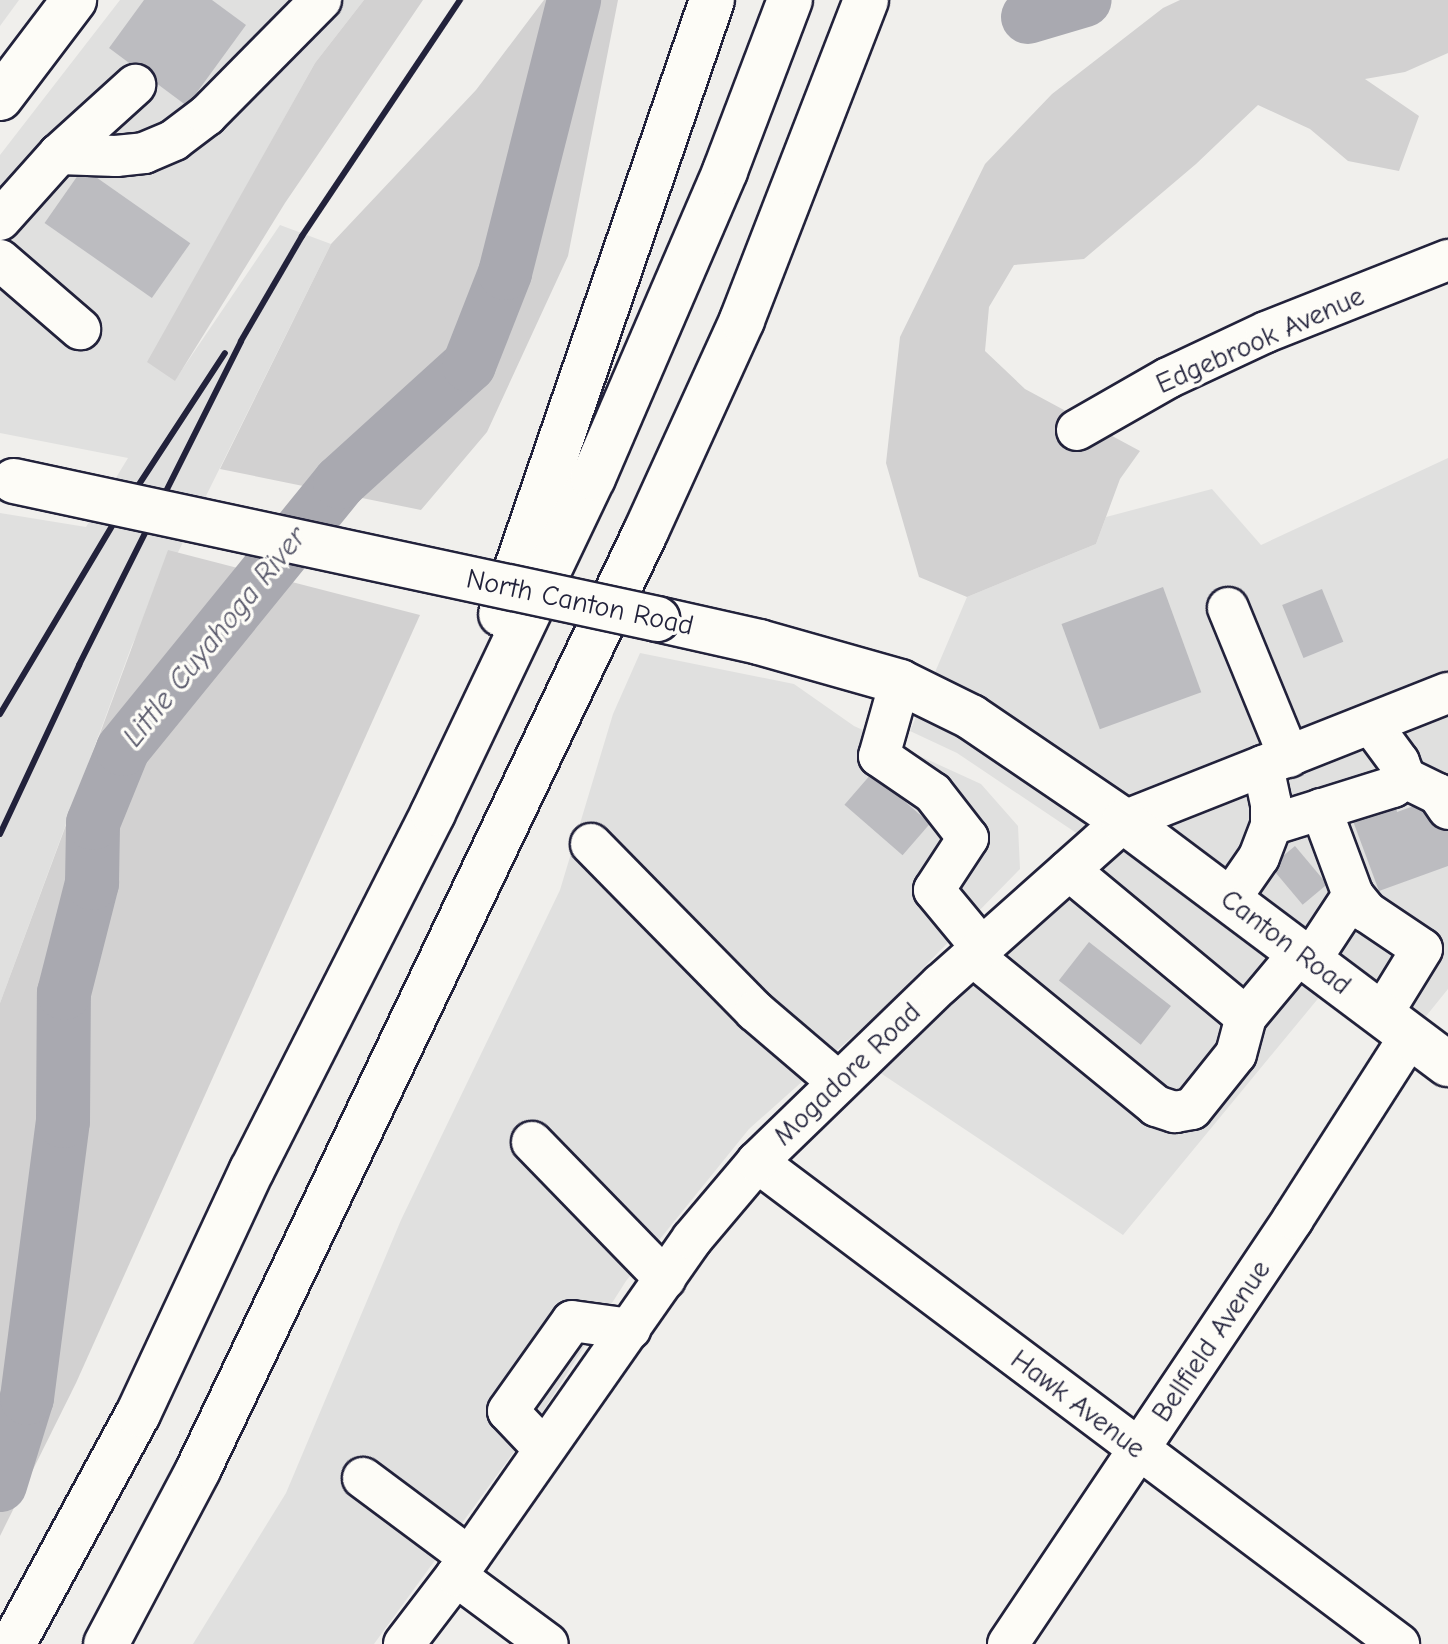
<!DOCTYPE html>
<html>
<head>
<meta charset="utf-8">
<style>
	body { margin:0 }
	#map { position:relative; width:1448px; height:1644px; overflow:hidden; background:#f0efec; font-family:"Comic Neue",sans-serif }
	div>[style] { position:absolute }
	.built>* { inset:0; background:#e0e0df }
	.green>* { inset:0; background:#d2d1d1 }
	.river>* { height:54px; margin:-27px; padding:0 27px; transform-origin:27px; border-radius:27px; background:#a9a9b0 }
	.building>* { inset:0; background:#bcbcc0; transform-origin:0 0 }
	.roads { filter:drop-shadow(2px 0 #22223b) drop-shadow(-2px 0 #22223b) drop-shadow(0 2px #22223b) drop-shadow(0 -2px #22223b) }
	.minor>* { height:40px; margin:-20px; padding:0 20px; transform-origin:20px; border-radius:20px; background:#fdfcf7 }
	.major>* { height:44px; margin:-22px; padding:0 22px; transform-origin:22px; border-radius:22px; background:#fdfcf7 }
	.highway>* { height:44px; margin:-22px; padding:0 22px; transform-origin:22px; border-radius:22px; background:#fdfcf7 }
	.rail>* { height:6px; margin:-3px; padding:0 3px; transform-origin:3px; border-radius:3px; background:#22223b }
	.bridges { filter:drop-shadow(2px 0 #22223b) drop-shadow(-2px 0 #22223b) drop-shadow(0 2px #22223b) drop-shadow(0 -2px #22223b) }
	.major-bridge>* { height:44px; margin:-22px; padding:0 22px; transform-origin:22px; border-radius:22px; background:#fdfcf7 }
	span { translate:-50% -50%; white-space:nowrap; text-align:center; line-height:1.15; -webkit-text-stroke:7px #fdfcf7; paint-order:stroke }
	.street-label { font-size:28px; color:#22223b }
	.water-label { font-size:30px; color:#58586a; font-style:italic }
</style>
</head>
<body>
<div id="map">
	<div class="built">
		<i style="clip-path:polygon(0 0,19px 0,0 26px)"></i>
		<i style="clip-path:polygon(120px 0,364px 0,315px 63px,148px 362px,175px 380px,280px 225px,331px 244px,132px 645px,0 1003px,0 513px,86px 527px,128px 458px,0 433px,0 155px)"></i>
		<i style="clip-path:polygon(1448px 458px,1448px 670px,1444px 672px,1448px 685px,1448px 989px,1410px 1036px,1335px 978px,1123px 1235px,870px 1066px,1115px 859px,957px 753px,910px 731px,967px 597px,1096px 544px,1106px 517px,1212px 489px,1261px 545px)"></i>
		<i style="clip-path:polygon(640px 653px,794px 684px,854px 726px,981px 784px,1018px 826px,1020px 869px,881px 1011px,749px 1129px,626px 1281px,540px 1416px,374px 1644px,193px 1644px,286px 1493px,401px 1220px,560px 890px,613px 714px)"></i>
	</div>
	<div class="green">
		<i style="clip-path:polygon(364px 0,423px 0,285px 203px,175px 381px,147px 362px,315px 63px)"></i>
		<i style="clip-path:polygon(544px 0,618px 0,568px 256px,487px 432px,421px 510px,220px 469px,331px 244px,476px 90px)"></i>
		<i style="clip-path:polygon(1180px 0,1448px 0,1448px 53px,1405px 72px,1365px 79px,1419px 116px,1399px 171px,1348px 161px,1310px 129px,1258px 105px,1196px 164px,1084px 259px,1014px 265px,989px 307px,985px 351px,1025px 389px,1140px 451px,1120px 479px,1096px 544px,967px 597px,919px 577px,886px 463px,900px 337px,985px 164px,1052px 94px,1163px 8px)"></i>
		<i style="clip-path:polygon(168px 550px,420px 615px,76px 1383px,0 1536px,0 1003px)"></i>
	</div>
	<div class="river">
		<i style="left:1028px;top:17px;width:59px;rotate:-16.6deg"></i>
		<i style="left:0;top:1485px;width:91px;rotate:-72.8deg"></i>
		<i style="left:27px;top:1398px;width:279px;rotate:-82.6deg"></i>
		<i style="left:63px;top:1121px;width:128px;rotate:-89.6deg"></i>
		<i style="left:64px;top:993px;width:114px;rotate:-75.7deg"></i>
		<i style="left:92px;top:883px;width:60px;rotate:-89deg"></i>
		<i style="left:93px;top:823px;width:80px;rotate:-67.9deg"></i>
		<i style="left:123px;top:749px;width:344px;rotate:-50.9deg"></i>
		<i style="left:340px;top:482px;width:174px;rotate:-42.2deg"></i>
		<i style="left:469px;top:365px;width:99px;rotate:-68.6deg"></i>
		<i style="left:505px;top:273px;width:282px;rotate:-75.8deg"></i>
	</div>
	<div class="building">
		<i style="clip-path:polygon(144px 0,212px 0,246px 25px,187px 106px,109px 48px)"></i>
		<i style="left:83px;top:168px;width:131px;height:67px;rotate:35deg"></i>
		<i style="left:1163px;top:587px;width:112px;height:108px;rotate:70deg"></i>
		<i style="left:1322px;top:589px;width:57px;height:43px;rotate:68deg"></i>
		<i style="left:872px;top:773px;width:77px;height:42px;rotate:41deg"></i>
		<i style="clip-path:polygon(1439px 797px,1448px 822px,1448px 866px,1379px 891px,1350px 813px,1372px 805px,1375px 815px,1396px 807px,1397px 812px)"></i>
		<i style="left:1295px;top:846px;width:50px;height:32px;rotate:50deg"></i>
		<i style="left:1089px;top:942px;width:104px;height:49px;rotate:38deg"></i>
	</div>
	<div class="roads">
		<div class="minor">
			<i style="left:59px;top:154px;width:57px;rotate:2deg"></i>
			<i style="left:116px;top:156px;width:28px;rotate:-6deg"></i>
			<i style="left:144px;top:153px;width:33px;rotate:-23deg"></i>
			<i style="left:174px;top:140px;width:41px;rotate:-37.1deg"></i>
			<i style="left:207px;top:115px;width:162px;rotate:-45.3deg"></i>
			<i style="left:0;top:220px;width:89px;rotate:-48.2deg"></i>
			<i style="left:59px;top:154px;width:103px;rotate:-42.2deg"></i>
			<i style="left:0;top:260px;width:106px;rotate:40.8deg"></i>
			<i style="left:1077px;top:430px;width:105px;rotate:-29.7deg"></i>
			<i style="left:1168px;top:378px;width:108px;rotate:-25.1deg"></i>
			<i style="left:1266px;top:332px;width:196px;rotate:-21.6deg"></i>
			<i style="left:1228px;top:608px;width:161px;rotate:67.7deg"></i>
			<i style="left:900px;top:682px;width:77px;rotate:105.8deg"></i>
			<i style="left:879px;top:756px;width:65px;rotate:34.4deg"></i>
			<i style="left:933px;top:793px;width:57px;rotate:52.1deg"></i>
			<i style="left:968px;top:838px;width:62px;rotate:123.2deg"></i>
			<i style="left:934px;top:890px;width:75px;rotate:50.4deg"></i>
			<i style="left:1405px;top:778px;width:37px;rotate:26deg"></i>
			<i style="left:1438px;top:794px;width:18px;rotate:56deg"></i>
			<i style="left:1321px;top:809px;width:92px;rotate:69.6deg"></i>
			<i style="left:1353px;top:895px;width:22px;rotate:51deg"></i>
			<i style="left:1367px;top:912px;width:66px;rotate:33.9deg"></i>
			<i style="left:1422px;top:949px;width:76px;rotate:121.6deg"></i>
			<i style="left:1271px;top:825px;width:128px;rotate:-17.3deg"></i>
			<i style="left:1393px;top:787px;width:15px;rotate:-37deg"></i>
			<i style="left:1405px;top:778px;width:17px;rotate:-111deg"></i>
			<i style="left:1399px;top:762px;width:47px;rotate:-126.4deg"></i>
			<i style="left:591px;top:844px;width:234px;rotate:45.5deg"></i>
			<i style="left:755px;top:1011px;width:109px;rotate:40.5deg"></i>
			<i style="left:1230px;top:899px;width:51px;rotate:-55.4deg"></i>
			<i style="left:1259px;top:857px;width:34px;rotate:-69deg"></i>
			<i style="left:1271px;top:825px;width:21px;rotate:-90deg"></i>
			<i style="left:1271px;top:804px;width:39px;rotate:-102deg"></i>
			<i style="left:973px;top:956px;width:237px;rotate:39.3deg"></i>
			<i style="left:1156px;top:1106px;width:20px;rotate:18deg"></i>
			<i style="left:1175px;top:1112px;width:17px;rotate:-10deg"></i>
			<i style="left:1192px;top:1109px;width:70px;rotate:-51.3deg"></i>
			<i style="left:1236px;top:1054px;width:38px;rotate:-75deg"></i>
			<i style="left:1246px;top:1017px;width:230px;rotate:-140.3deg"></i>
			<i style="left:1311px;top:959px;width:77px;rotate:-56.7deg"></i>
			<i style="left:1246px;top:1017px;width:86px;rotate:-50.2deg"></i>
			<i style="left:532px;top:1142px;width:191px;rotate:45.8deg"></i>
			<i style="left:757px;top:1162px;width:803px;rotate:36.9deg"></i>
			<i style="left:544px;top:1449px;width:52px;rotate:-133.5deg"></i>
			<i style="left:508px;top:1411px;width:110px;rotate:-54.6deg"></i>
			<i style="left:572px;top:1321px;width:59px;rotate:7.9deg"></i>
			<i style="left:363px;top:1478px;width:132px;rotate:36.7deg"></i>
			<i style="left:456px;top:1576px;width:114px;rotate:36.5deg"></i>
			<i style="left:404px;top:1644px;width:86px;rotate:-52.6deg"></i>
			<i style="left:456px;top:1576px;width:411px;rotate:-55deg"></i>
			<i style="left:692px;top:1239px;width:101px;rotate:-49.8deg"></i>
			<i style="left:757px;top:1162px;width:256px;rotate:-44.1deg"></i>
			<i style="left:941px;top:984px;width:245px;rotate:-41.7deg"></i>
			<i style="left:1124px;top:821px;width:348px;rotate:-21.6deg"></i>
			<i style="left:1008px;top:1644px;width:512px;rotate:-56.15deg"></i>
			<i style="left:1293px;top:1219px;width:217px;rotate:-57.4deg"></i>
		</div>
		<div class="major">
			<i style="left:0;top:98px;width:123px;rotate:-52.9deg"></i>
			<i style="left:657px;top:619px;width:105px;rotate:12.7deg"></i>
			<i style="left:759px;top:642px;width:147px;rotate:15.8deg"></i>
			<i style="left:900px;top:682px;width:79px;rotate:26.2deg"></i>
			<i style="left:971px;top:717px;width:185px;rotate:34.2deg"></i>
			<i style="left:1124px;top:821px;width:405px;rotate:36.9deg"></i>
		</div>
		<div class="highway">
			<i style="left:501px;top:614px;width:649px;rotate:-71.03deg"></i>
			<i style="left:13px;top:1644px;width:262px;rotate:-61.5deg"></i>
			<i style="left:138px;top:1414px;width:269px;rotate:-65deg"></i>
			<i style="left:252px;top:1170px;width:400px;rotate:-63.1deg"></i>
			<i style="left:433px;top:813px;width:371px;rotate:-64.5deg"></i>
			<i style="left:593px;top:478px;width:334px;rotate:-66.7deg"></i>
			<i style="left:725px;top:171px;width:183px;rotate:-69.2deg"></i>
			<i style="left:106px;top:1644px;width:197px;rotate:-62.1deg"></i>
			<i style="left:198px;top:1470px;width:1040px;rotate:-64.49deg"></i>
			<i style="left:646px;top:531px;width:232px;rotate:-65.5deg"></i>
			<i style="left:742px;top:320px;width:343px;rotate:-68.8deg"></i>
		</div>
	</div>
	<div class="rail">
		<i style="left:0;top:714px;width:228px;rotate:-59.2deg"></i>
		<i style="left:117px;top:518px;width:197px;rotate:-56.8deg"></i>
		<i style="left:0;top:834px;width:187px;rotate:-64.9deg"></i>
		<i style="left:79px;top:665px;width:362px;rotate:-63.4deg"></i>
		<i style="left:241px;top:341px;width:121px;rotate:-59.8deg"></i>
		<i style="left:302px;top:236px;width:284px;rotate:-56.2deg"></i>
	</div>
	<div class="bridges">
		<div class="major-bridge">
			<i style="left:14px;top:481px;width:658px;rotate:12.11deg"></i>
		</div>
	</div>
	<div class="street-label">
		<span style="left:1260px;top:340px;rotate:-24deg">Edgebrook Avenue</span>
		<span style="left:580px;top:602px;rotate:12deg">North Canton Road</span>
		<span style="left:1286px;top:942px;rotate:37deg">Canton Road</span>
		<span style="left:847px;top:1074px;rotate:-44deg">Mogadore Road</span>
		<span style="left:1211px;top:1341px;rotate:-56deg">Bellfield Avenue</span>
		<span style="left:1078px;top:1404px;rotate:37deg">Hawk Avenue</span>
	</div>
	<div class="water-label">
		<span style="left:215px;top:637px;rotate:-51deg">Little Cuyahoga River</span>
	</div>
</div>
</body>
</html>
